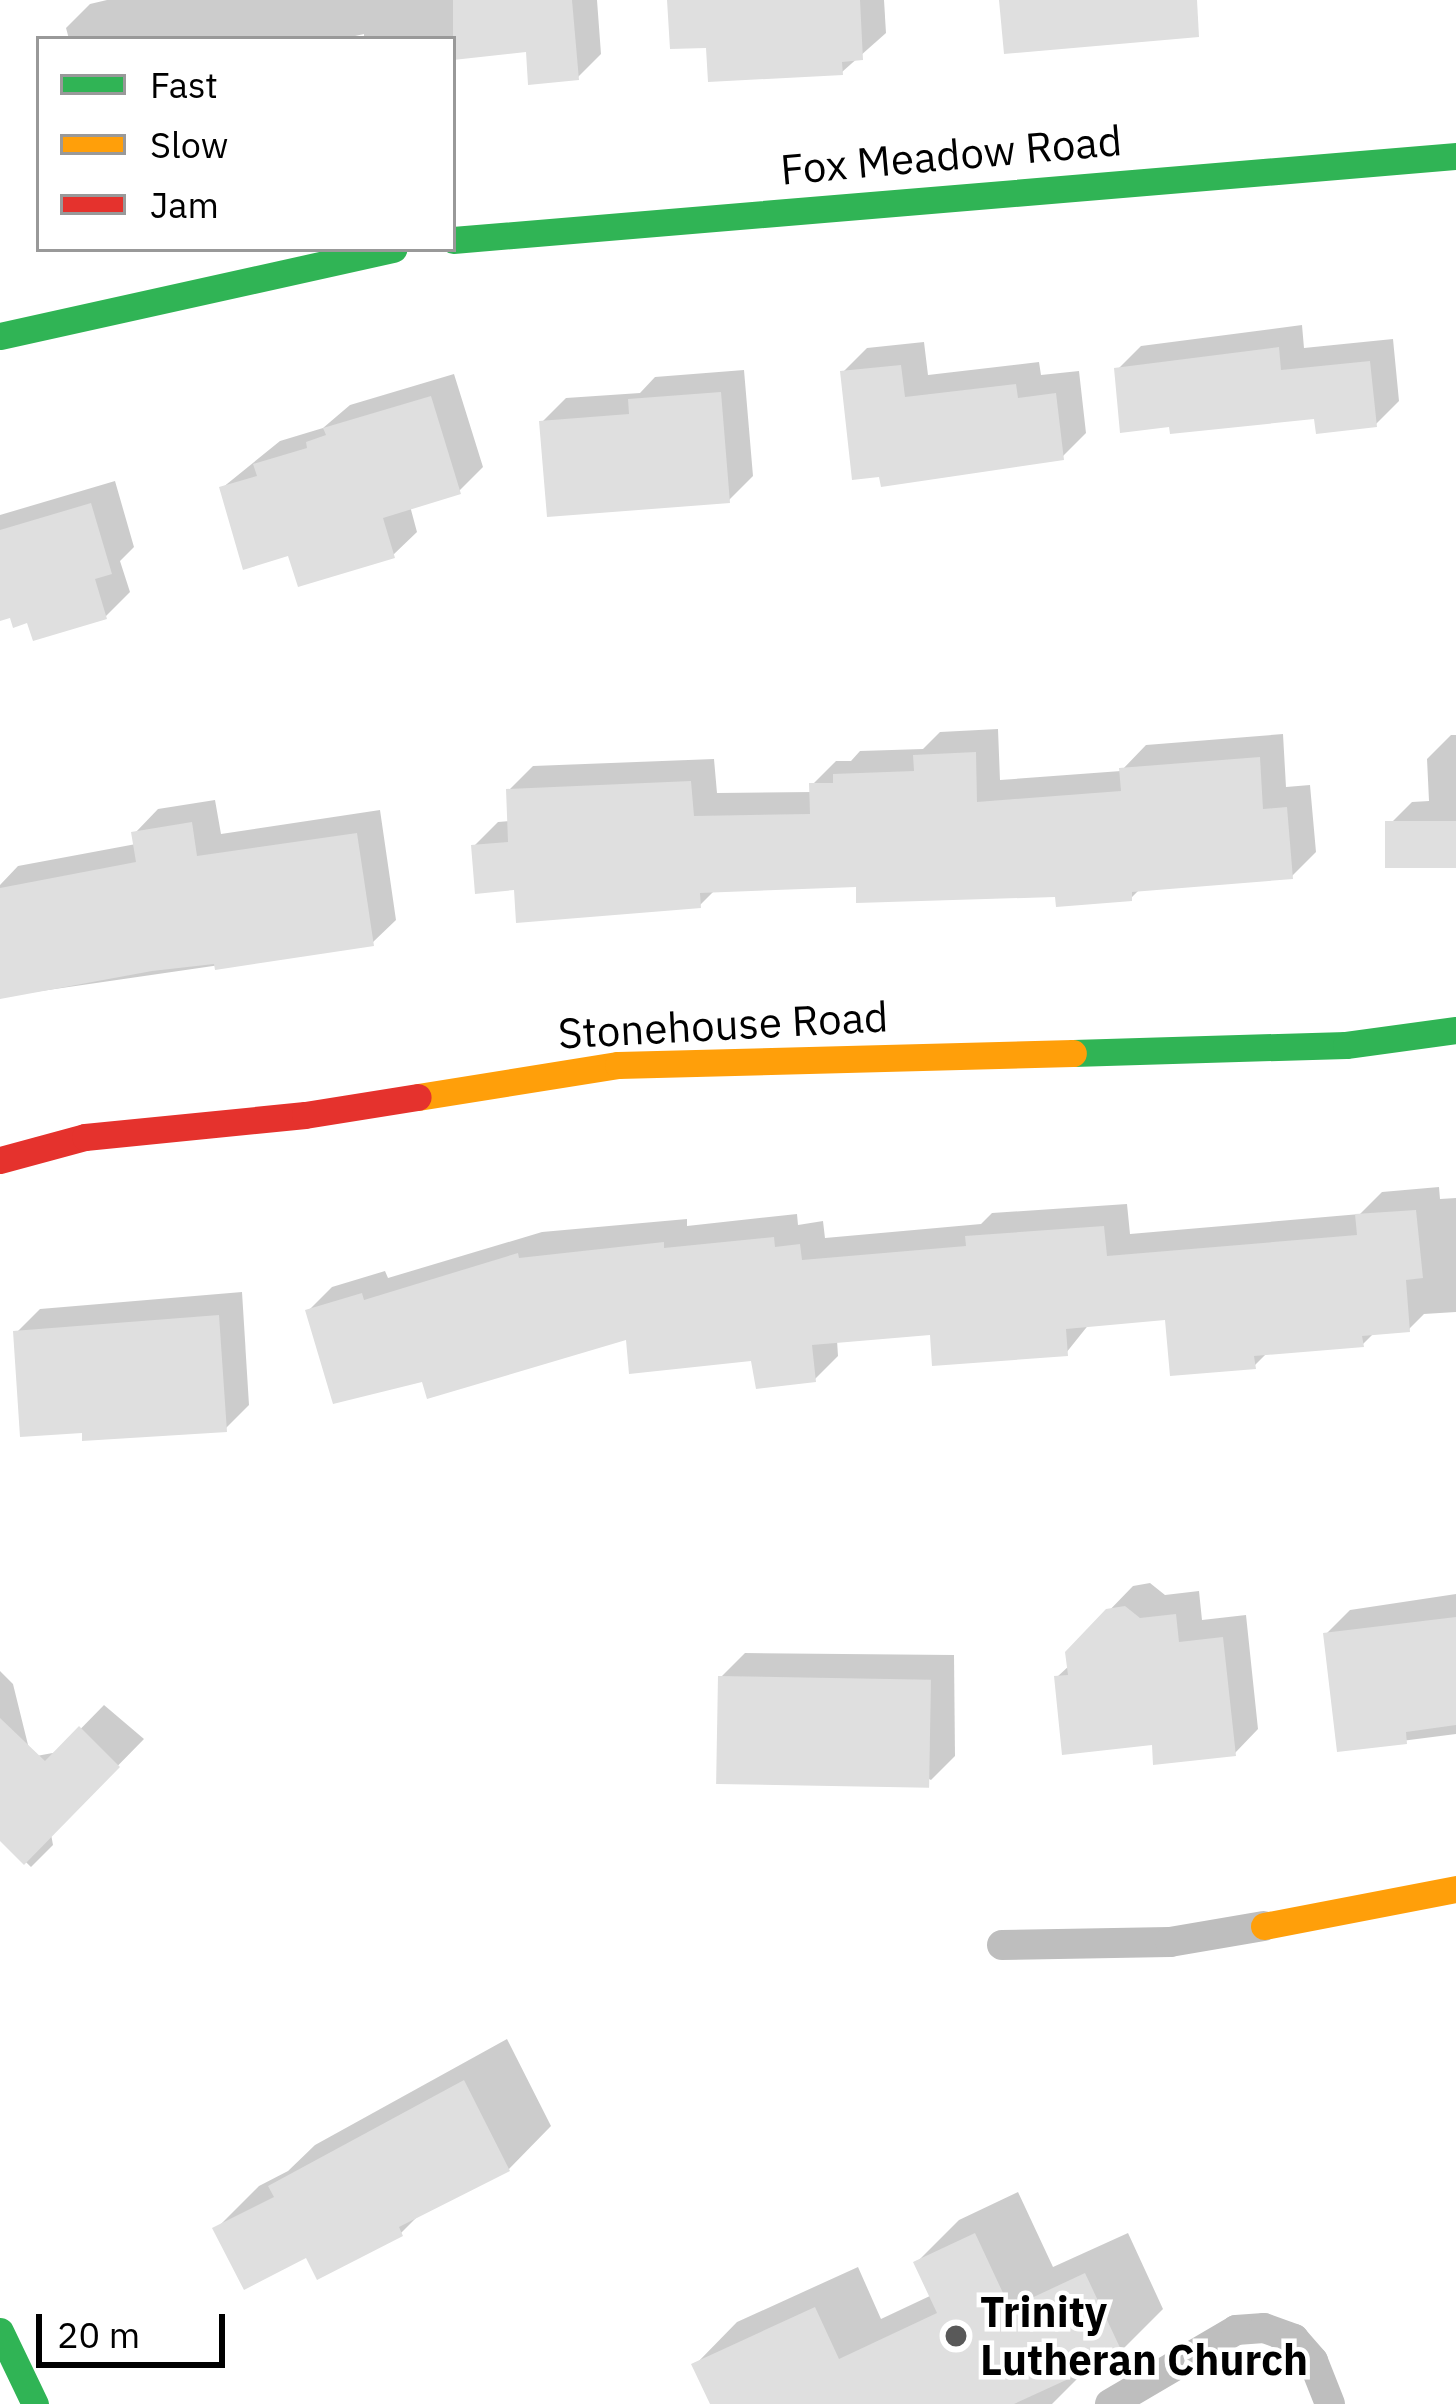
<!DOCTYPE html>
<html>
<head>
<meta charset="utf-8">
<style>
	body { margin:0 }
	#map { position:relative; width:1456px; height:2404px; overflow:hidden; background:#fff; font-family:"IBM Plex Sans",sans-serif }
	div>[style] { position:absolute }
	.shadow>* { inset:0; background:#0003 }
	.building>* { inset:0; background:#dfdfdf; transform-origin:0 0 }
	.lane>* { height:30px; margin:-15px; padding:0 15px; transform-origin:15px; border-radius:15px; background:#bebebe }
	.fast>* { height:27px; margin:-13.5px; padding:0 13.5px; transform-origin:13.5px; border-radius:13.5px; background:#30b455 }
	.slow>* { height:27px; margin:-13.5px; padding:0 13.5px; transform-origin:13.5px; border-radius:13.5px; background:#ff9f0a }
	.jam>* { height:27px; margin:-13.5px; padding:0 13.5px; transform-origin:13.5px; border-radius:13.5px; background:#e5322d }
	.dots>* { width:33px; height:33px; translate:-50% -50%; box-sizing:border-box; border:6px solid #fff; border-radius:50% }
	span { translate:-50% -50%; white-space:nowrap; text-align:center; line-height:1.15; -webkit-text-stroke:9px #fff; paint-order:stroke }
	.street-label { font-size:42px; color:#000 }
	.poi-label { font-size:42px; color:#000; font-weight:700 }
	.left { translate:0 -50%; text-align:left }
	.legend { position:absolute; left:36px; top:36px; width:420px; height:216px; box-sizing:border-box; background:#fff; border:3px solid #999; margin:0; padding:15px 21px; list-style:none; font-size:36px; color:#000 }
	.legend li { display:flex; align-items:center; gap:24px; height:60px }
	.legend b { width:60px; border:3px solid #999 }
	.scale { position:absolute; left:36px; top:2314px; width:189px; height:54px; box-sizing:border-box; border:6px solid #000; border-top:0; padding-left:15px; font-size:36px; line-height:42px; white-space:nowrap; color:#000; -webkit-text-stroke:9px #fff; paint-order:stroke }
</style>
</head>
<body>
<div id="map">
	<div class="shadow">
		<i style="clip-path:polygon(107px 0,597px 0,601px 54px,577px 78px,529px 49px,453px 57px,453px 39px,364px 39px,364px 34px,342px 39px,69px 39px,66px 28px,90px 4px)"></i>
		<i style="clip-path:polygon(671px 0,884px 0,886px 33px,842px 72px,708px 45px)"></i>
		<i style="clip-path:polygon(1302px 325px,1304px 348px,1393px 339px,1399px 401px,1375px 425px,1117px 370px,1141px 346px)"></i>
		<i style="clip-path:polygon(924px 342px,928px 375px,1039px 362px,1041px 375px,1079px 371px,1086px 433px,1062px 457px,882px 474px,843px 372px,867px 348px)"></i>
		<i style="clip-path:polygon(744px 370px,753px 476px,729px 500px,542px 422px,566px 398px,640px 393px,655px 377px)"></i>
		<i style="clip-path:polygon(454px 374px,483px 467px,459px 491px,410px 506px,417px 532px,393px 555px,290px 553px,222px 488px,280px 441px,323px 428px,350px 405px)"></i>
		<i style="clip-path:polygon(115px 481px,134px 547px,120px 561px,130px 592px,106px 616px,0 617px,0 515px)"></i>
		<i style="clip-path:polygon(998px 729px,1000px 780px,1121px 771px,1146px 745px,1283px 734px,1286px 787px,1310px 785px,1316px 852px,1292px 876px,1140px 889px,1131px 898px,859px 884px,715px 890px,700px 905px,516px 887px,474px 846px,498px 822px,510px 821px,509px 790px,533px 766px,714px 759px,717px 793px,813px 792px,812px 785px,836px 761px,851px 761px,860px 751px,923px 749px,940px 732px)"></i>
		<i style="clip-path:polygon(1451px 735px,1456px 735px,1456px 865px,1388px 826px,1412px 802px,1429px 801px,1427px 759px)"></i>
		<i style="clip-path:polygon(215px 800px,221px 834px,380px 810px,396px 920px,372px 943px,0 997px,0 885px,18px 866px,136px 844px,135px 833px,158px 809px)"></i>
		<i style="clip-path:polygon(1439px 1187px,1440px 1199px,1456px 1198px,1456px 1312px,1424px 1314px,1409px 1329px,1375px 1332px,1363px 1344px,1268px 1352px,1254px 1366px,1168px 1317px,1090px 1323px,1066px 1353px,932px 1332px,837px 1340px,838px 1356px,815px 1379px,754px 1358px,628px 1336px,424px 1378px,308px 1311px,332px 1287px,385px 1271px,388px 1278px,542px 1232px,687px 1219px,687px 1226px,797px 1214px,798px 1225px,823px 1221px,825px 1238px,981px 1224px,992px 1213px,1127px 1204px,1130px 1234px,1360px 1214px,1382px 1192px)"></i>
		<i style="clip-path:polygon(242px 1292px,249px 1405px,225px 1429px,85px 1430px,16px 1333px,40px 1309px)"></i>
		<i style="clip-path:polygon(1150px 1583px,1165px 1595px,1199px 1591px,1202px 1620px,1246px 1615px,1258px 1729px,1235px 1753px,1154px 1742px,1057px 1677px,1070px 1665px,1068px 1653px,1133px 1586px)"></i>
		<i style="clip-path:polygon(1456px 1594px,1456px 1734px,1339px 1749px,1326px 1634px,1350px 1610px)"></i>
		<i style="clip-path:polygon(745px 1653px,954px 1655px,955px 1756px,931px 1780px,721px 1677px)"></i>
		<i style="clip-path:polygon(0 1671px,13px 1684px,31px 1757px,58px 1752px,104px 1705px,144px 1739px,51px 1834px,53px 1845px,31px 1867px,0 1837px)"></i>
		<i style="clip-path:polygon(507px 2039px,551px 2126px,509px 2169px,422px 2212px,401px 2233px,307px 2254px,216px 2229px,259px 2186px,288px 2171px,315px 2145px)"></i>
		<i style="clip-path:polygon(1018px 2192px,1053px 2267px,1128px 2233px,1163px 2309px,1121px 2351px,1086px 2370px,1052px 2404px,712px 2404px,695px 2365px,737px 2322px,858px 2267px,881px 2319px,932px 2295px,917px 2262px,959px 2220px)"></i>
	</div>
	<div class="building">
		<i style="clip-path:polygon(453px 0,572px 0,579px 80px,528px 85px,526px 52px,453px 60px)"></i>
		<i style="clip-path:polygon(667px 0,860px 0,863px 60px,842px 62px,843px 75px,708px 82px,706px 48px,670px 49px)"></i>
		<i style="clip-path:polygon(999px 0,1197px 0,1199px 37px,1004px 54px)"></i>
		<i style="clip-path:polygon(1279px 347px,1281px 370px,1370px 361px,1377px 427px,1316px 434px,1314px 419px,1170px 434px,1169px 427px,1120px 433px,1114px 368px)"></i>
		<i style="clip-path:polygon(901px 365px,905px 397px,1016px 384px,1018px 398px,1056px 393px,1064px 460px,881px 487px,879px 477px,852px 480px,840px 371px)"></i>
		<i style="clip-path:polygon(721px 392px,730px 503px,547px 517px,539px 421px,629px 414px,628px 399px)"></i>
		<i style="clip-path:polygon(431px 396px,461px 494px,383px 518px,395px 558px,298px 587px,288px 556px,243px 570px,219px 487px,257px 476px,253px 464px,307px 448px,306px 442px,326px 435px,323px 428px)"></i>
		<i style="clip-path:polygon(91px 503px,112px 574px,95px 579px,107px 619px,33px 641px,27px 623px,13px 628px,10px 618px,0 621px,0 530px)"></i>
		<i style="clip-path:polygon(976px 752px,977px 802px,1121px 791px,1119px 768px,1260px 757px,1263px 809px,1287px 807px,1293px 879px,1132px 892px,1132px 901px,1056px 907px,1055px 897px,856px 903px,856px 887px,700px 893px,701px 908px,516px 923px,514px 890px,475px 894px,471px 845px,508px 842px,506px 789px,691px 781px,694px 816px,810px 814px,809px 783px,833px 783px,833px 774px,914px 771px,913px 755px)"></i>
		<i style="left:1456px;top:821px;width:47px;height:71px;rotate:90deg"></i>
		<i style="clip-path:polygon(192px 822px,197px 856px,357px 833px,374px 946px,215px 970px,214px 964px,152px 971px,0 999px,0 888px,136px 862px,131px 832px)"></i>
		<i style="clip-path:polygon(1416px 1210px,1423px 1278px,1406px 1280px,1410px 1332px,1362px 1336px,1364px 1347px,1254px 1356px,1256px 1369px,1170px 1376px,1165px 1320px,1066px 1329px,1068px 1356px,932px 1366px,930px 1335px,812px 1345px,816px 1382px,756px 1389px,751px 1361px,629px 1374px,626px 1340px,427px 1399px,422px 1382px,333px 1404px,305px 1310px,362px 1293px,364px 1300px,518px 1253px,519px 1258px,664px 1242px,664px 1248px,774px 1237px,775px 1247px,800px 1244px,802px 1260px,966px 1246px,965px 1236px,1104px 1226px,1107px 1256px,1357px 1235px,1355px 1214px)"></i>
		<i style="clip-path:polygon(219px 1315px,227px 1432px,82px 1441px,82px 1433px,20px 1437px,13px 1331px)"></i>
		<i style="clip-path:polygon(1125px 1606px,1140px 1618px,1176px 1614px,1179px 1642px,1223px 1637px,1236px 1756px,1153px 1765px,1152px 1745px,1062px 1755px,1054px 1676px,1068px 1675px,1065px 1652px,1106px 1609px)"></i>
		<i style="clip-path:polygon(1456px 1617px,1456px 1725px,1406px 1732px,1407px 1744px,1337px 1752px,1323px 1633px)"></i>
		<i style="left:718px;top:1676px;width:213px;height:108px;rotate:1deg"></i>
		<i style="clip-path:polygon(0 1718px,45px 1761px,79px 1726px,120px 1767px,24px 1865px,0 1841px)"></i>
		<i style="clip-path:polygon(464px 2080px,510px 2171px,399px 2227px,403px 2236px,317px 2280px,306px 2258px,244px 2290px,212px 2228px,274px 2197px,268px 2186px)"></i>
		<i style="clip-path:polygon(975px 2233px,1010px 2308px,1085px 2273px,1123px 2354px,1014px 2404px,710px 2404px,691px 2364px,815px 2307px,839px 2359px,937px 2313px,913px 2262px)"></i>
	</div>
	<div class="lane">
		<i style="left:1002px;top:1945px;width:168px;rotate:-1deg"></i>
		<i style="left:1170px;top:1942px;width:95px;rotate:-9.7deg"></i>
		<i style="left:1110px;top:2404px;width:146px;rotate:-30.4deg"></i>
		<i style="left:1236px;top:2330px;width:28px;rotate:-4deg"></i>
		<i style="left:1264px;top:2328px;width:32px;rotate:20deg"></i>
		<i style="left:1294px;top:2339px;width:29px;rotate:49deg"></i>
		<i style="left:1313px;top:2361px;width:46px;rotate:68.4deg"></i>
	</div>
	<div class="fast">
		<i style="left:453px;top:240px;width:1007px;rotate:-4.79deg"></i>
		<i style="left:0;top:336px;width:403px;rotate:-12.5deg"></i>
		<i style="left:1073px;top:1053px;width:273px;rotate:-1.7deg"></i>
		<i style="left:1346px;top:1045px;width:111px;rotate:-7.8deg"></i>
		<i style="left:0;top:2331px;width:81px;rotate:64.4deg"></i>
	</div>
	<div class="slow">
		<i style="left:418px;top:1097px;width:203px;rotate:-9.1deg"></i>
		<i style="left:618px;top:1065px;width:455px;rotate:-1.5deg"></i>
		<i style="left:1264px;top:1926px;width:196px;rotate:-10.9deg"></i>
	</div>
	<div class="jam">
		<i style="left:0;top:1160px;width:88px;rotate:-15.1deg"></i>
		<i style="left:85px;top:1137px;width:221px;rotate:-5.7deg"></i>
		<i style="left:305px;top:1115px;width:114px;rotate:-9.1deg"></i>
	</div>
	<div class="dots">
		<i style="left:956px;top:2336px;background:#595959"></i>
	</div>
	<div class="street-label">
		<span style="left:951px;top:155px;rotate:-5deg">Fox Meadow Road</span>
		<span style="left:723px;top:1025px;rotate:-3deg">Stonehouse Road</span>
	</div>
	<div class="poi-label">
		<span class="left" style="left:980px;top:2336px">Trinity<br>Lutheran Church</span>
	</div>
	<ul class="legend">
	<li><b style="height:15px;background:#30b455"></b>Fast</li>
	<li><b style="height:15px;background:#ff9f0a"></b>Slow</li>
	<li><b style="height:15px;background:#e5322d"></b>Jam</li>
	</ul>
	<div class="scale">20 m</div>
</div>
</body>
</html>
